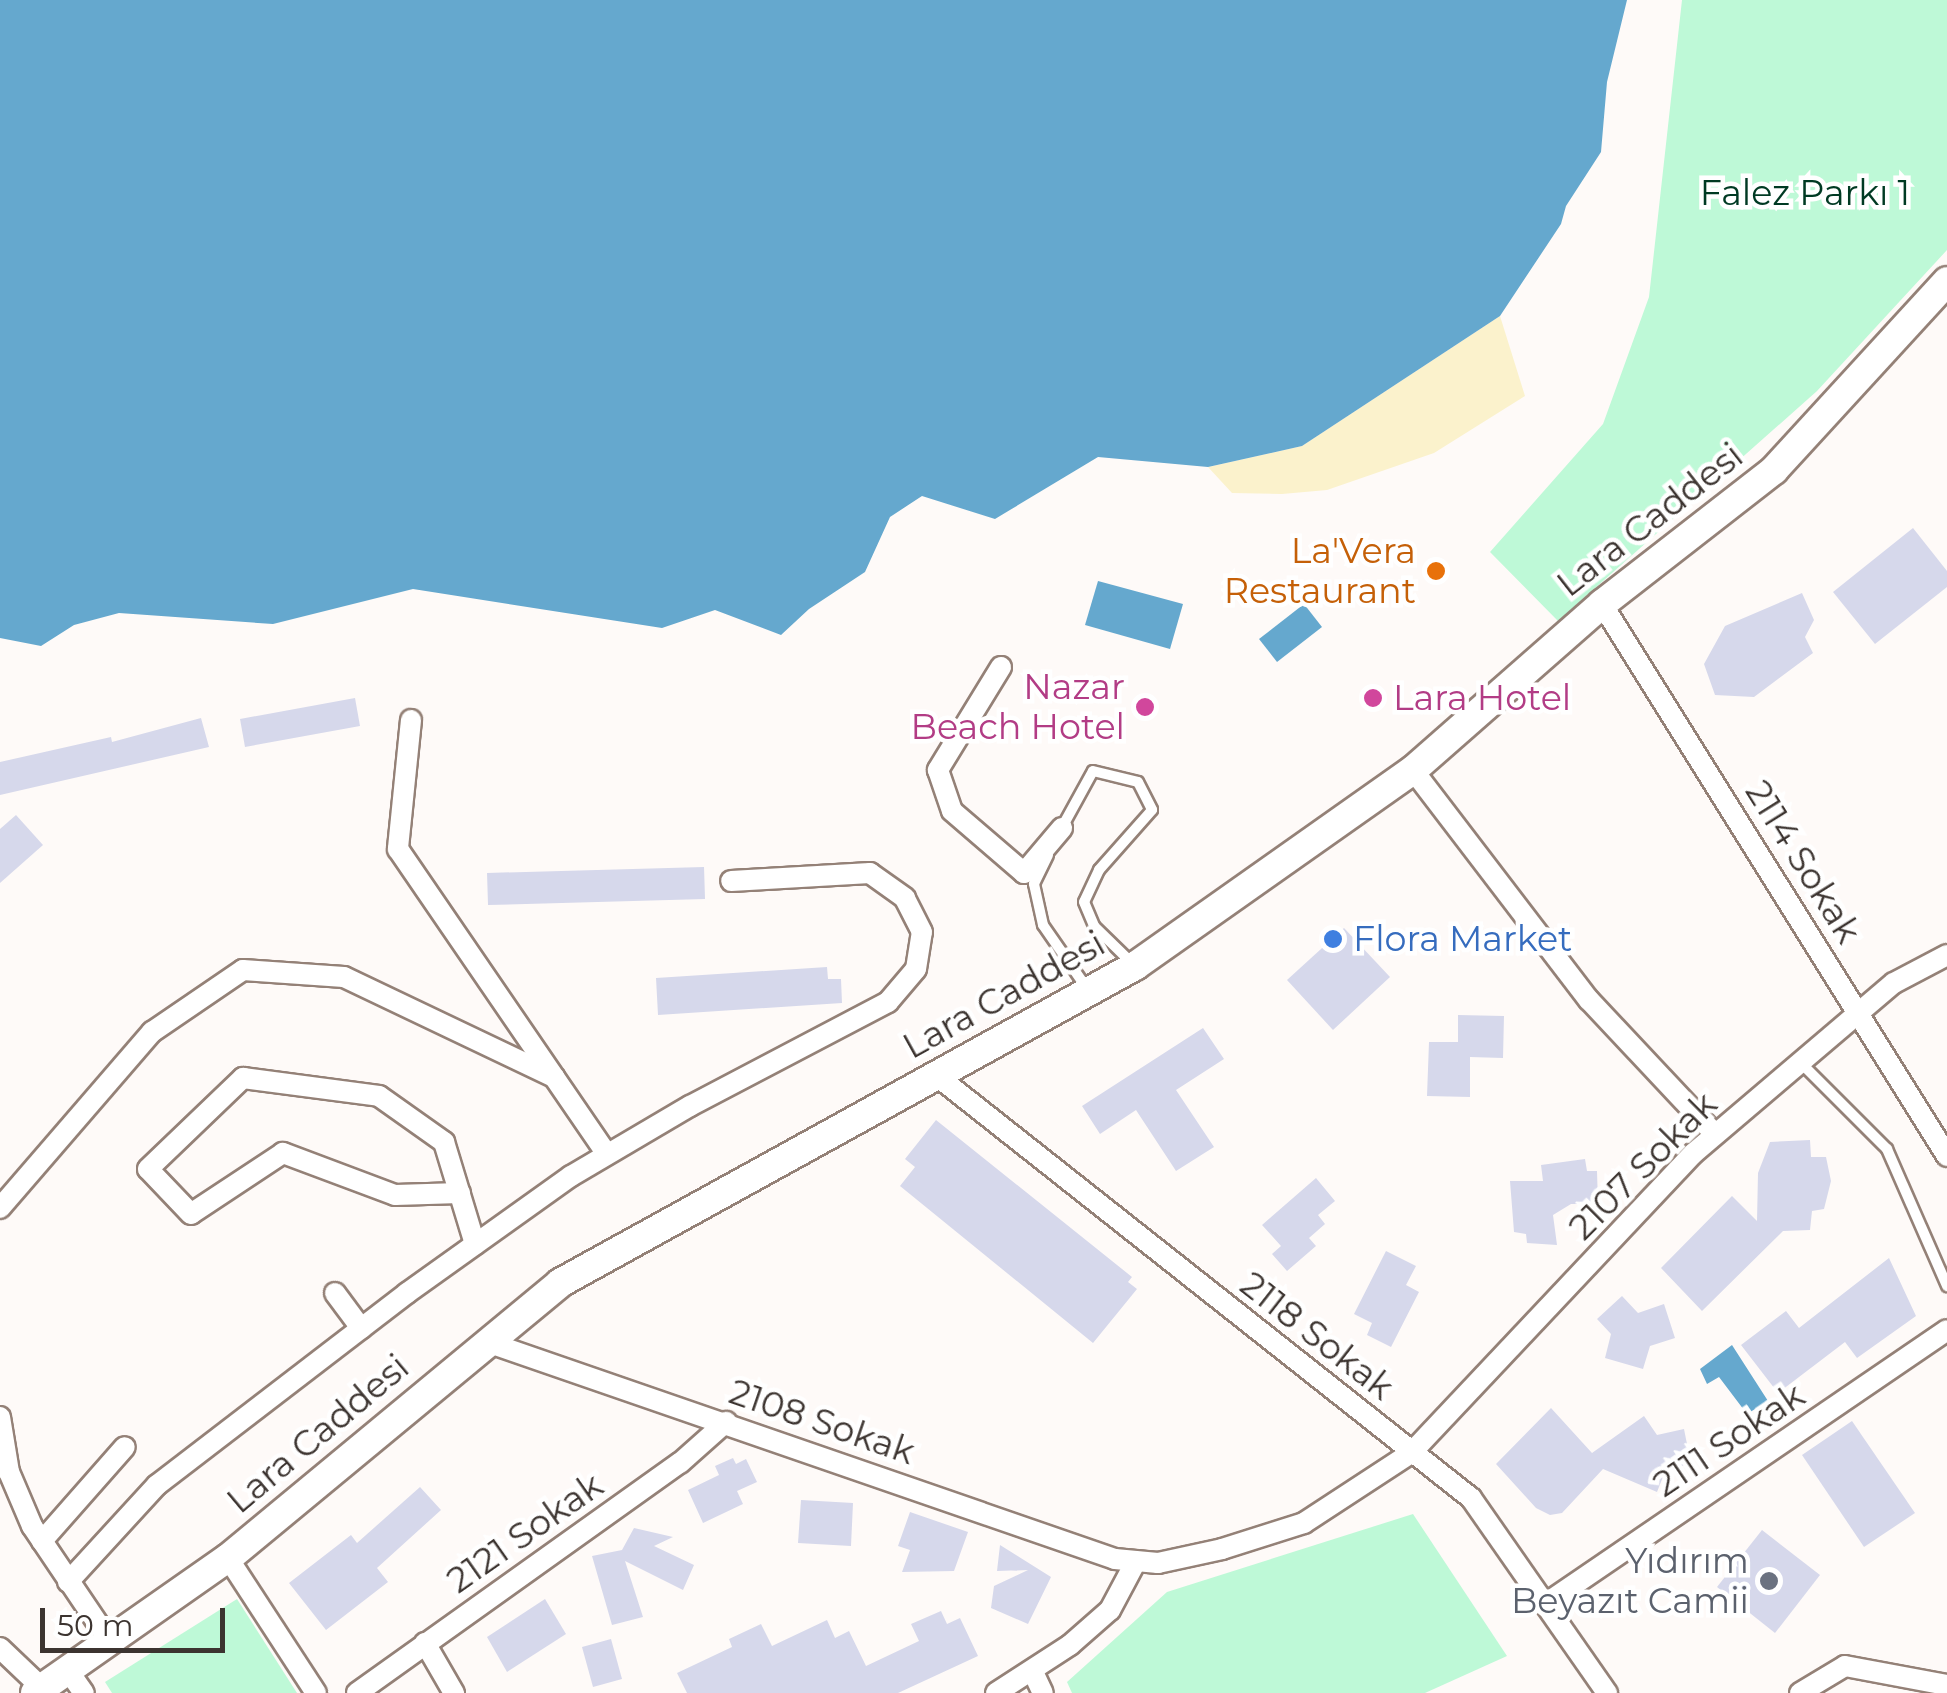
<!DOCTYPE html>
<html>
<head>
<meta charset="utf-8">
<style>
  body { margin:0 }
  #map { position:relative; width:1947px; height:1693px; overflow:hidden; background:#fefaf8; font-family:Montserrat,sans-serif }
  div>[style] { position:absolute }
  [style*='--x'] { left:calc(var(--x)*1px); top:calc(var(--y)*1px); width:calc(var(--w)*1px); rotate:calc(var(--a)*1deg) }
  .green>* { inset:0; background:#bef9d7 }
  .sand>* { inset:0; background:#fbf2cc }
  .water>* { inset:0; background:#65a8ce }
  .building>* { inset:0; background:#d6d8eb }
  .roads { filter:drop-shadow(2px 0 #948177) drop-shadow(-2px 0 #948177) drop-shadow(0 2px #948177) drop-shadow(0 -2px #948177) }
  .service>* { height:10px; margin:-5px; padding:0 5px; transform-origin:5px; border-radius:5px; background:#fff }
  .minor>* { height:20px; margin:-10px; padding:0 10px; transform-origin:10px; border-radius:10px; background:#fff }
  .tertiary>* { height:28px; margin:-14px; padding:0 14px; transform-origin:14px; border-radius:14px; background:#fff }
  .dots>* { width:28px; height:28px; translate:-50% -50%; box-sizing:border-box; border:5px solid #fff; border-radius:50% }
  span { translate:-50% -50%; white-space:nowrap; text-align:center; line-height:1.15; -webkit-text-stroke:9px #fff; paint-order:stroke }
  .park-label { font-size:35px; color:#003a23 }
  .street-label { font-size:35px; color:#3c3430 }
  .food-label { font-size:35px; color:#c56008 }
  .right { translate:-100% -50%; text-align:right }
  .hotel-label { font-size:35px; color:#b23c85 }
  .left { translate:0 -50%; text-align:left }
  .shop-label { font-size:35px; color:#366cbe }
  .worship-label { font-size:35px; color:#5b616d }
  .scale { position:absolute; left:40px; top:1608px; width:185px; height:45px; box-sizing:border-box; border:5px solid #3c3430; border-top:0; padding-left:12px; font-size:30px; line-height:35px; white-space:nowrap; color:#3c3430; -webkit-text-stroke:8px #fff; paint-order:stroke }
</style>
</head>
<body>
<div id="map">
  <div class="green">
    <i style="clip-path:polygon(1682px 0,1947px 0,1947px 250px,1817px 391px,1558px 621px,1490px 552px,1603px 424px,1649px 297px)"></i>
    <i style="clip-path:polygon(1413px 1514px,1507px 1656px,1425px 1693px,1072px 1693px,1067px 1682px,1167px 1592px)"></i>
    <i style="clip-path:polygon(237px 1599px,297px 1693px,112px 1693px,105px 1682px)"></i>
  </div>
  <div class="sand">
    <i style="clip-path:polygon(1500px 316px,1525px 396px,1434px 453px,1327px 490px,1282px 494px,1232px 493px,1208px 467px,1302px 446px)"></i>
  </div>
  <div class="water">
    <i style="clip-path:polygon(0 0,1627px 0,1607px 82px,1601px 152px,1566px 206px,1561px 224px,1500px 316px,1302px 446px,1208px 467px,1098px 457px,995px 519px,922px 496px,890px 517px,865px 572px,809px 609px,781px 635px,715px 610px,662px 628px,413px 589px,273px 624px,119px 613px,74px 625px,41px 646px,0 638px)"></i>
    <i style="clip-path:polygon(1098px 581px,1183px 604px,1170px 649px,1085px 625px)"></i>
    <i style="clip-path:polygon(1304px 604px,1322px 627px,1277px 662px,1259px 639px)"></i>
    <i style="clip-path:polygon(1732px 1345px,1768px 1401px,1747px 1414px,1719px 1377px,1707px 1384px,1700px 1369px)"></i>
  </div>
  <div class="building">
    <i style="clip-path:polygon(1913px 528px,1947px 571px,1947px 587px,1875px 644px,1833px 592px)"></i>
    <i style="clip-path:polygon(1802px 593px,1814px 620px,1805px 637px,1813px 653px,1754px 697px,1715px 695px,1704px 664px,1725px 626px)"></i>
    <i style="clip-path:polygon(355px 698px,360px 726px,245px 747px,240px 719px)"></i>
    <i style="clip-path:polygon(201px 718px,209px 747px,0 795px,0 762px,111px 737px,112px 742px)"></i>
    <i style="clip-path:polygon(16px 815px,43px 845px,0 883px,0 829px)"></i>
    <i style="clip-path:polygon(704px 867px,705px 899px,488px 905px,487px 873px)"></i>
    <i style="clip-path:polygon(1344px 928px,1390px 977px,1333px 1030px,1287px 980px)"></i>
    <i style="clip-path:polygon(827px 967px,828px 979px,841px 979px,842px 1003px,658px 1015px,656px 978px)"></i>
    <i style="clip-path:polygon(1458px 1015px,1504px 1016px,1503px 1058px,1470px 1057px,1470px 1097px,1427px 1096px,1429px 1042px,1458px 1042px)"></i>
    <i style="clip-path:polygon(1203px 1028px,1224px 1059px,1176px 1090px,1214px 1147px,1176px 1171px,1136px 1110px,1100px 1134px,1082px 1106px)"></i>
    <i style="clip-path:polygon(936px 1120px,1132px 1277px,1128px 1282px,1137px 1289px,1093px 1343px,900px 1186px,915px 1167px,905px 1159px)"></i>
    <i style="clip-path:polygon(1810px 1140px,1811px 1157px,1826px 1157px,1831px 1181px,1824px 1209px,1812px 1211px,1810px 1230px,1783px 1231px,1702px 1311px,1661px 1268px,1732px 1196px,1757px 1221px,1758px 1173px,1770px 1142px)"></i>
    <i style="clip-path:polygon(1585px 1159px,1587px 1171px,1597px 1171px,1598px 1204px,1571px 1204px,1553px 1215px,1557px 1245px,1527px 1243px,1526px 1234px,1514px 1232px,1510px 1181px,1543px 1181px,1541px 1165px)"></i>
    <i style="clip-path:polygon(1316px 1178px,1335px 1201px,1318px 1215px,1325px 1224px,1309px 1238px,1316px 1246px,1287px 1271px,1272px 1254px,1281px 1246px,1262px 1225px)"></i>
    <i style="clip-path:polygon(1386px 1251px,1416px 1266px,1406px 1285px,1419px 1292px,1391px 1347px,1367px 1335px,1372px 1323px,1354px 1314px)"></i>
    <i style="clip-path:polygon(1889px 1258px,1916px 1316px,1857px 1358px,1845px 1342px,1778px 1393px,1741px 1345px,1786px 1311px,1799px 1328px)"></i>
    <i style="clip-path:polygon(1622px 1296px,1638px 1313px,1664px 1304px,1675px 1338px,1650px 1346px,1643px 1369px,1605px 1358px,1611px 1334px,1597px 1319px)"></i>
    <i style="clip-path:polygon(1551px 1408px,1592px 1453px,1644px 1416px,1657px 1435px,1684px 1429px,1691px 1464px,1666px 1469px,1657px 1492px,1603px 1469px,1562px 1513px,1550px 1515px,1536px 1508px,1496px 1464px)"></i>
    <i style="clip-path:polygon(1852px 1421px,1915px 1513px,1864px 1547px,1802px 1455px)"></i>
    <i style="clip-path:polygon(733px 1458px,736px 1464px,746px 1459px,757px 1482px,737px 1491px,743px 1504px,703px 1523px,688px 1490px,719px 1475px,715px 1466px)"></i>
    <i style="clip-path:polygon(420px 1487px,441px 1510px,377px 1568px,388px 1582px,326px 1630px,289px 1583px,351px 1535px,357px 1543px)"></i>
    <i style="clip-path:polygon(801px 1500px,853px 1503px,851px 1546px,798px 1543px)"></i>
    <i style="clip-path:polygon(910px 1512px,968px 1532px,954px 1571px,902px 1572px,910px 1550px,898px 1546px)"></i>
    <i style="clip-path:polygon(634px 1528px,673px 1537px,654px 1546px,694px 1565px,683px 1590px,625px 1561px,643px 1617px,612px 1625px,592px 1556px,622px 1550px)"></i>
    <i style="clip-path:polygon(1762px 1530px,1820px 1575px,1775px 1633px,1717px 1587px)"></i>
    <i style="clip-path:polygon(1000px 1545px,1051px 1577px,1028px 1624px,991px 1608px,994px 1586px,1028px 1570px,997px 1571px)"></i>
    <i style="clip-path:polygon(545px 1599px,566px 1634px,507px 1672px,487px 1637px)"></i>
    <i style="clip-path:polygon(941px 1611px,947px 1624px,960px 1618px,978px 1656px,898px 1693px,687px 1693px,677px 1673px,732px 1647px,729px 1639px,761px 1624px,772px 1646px,827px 1620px,835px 1638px,849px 1631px,866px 1666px,919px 1641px,911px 1624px)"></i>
    <i style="clip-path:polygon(611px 1639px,622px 1679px,593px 1687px,582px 1647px)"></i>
  </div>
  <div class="roads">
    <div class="service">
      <i style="--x:1060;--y:831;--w:68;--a:-61.2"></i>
      <i style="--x:1093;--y:771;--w:46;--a:13.7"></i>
      <i style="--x:1138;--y:782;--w:31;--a:63"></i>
      <i style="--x:1152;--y:810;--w:80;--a:131.5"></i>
      <i style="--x:1099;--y:870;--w:35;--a:115"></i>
      <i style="--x:1084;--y:902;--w:26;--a:67"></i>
      <i style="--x:1094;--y:926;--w:56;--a:44.3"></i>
      <i style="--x:1048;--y:855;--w:32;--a:116"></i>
      <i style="--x:1034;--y:884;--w:42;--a:77.6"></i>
      <i style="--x:1043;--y:925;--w:79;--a:55.3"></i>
      <i style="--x:1800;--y:1062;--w:123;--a:45"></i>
      <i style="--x:1887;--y:1149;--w:150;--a:66.3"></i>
    </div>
    <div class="minor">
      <i style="--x:1602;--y:604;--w:651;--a:57.99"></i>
      <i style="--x:1001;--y:667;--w:121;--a:121.5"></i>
      <i style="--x:938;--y:770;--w:43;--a:71.1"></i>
      <i style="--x:952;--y:811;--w:95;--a:40.7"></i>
      <i style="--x:1024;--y:873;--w:59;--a:-49.8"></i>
      <i style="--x:411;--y:720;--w:130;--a:95.8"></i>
      <i style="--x:398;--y:849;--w:370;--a:55.6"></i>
      <i style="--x:1413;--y:770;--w:290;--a:52.6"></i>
      <i style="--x:1589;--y:1000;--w:184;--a:46.8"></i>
      <i style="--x:937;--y:1076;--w:681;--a:38.32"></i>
      <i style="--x:1471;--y:1498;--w:238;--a:55.1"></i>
      <i style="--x:460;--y:1193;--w:65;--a:178.2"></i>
      <i style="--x:395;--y:1195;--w:120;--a:-159.4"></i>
      <i style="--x:283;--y:1153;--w:110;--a:146.5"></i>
      <i style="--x:191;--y:1214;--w:62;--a:-133.7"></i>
      <i style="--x:148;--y:1169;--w:132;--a:-43.8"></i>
      <i style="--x:243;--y:1078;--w:137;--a:7.5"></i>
      <i style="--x:379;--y:1096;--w:80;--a:35.3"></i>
      <i style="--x:444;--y:1142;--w:107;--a:73.1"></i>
      <i style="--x:0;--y:1208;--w:233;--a:-49.2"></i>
      <i style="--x:152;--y:1032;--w:110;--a:-34.3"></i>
      <i style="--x:243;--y:970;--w:101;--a:4"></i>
      <i style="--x:344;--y:977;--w:233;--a:25.5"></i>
      <i style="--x:335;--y:1293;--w:44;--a:53.4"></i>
      <i style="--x:487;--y:1342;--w:664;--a:19.06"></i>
      <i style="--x:1115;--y:1559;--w:43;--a:5.3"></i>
      <i style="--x:1158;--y:1563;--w:66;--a:-12.3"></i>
      <i style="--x:1222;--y:1549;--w:86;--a:-17.6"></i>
      <i style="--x:1304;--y:1523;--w:128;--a:-33.2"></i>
      <i style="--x:1411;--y:1453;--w:412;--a:-46.7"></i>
      <i style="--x:1694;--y:1153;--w:262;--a:-40.4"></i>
      <i style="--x:1894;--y:983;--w:60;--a:-27.8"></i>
      <i style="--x:0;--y:1417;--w:56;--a:80.7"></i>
      <i style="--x:9;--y:1472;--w:59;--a:66.9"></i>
      <i style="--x:32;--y:1526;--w:138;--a:56"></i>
      <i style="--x:42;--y:1541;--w:125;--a:-48.6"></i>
      <i style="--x:228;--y:1558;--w:161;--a:56.9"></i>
      <i style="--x:68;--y:1582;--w:132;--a:-47.5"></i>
      <i style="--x:157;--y:1485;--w:315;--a:-37.5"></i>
      <i style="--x:407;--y:1293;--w:201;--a:-35.5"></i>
      <i style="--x:571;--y:1176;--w:138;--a:-30.5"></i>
      <i style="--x:690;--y:1106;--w:224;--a:-27.7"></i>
      <i style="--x:888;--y:1002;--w:43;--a:-49.7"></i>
      <i style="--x:916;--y:969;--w:37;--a:-81"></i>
      <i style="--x:922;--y:932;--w:38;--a:-117"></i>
      <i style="--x:905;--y:898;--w:43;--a:-144.5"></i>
      <i style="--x:870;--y:873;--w:139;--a:176.7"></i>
      <i style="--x:1547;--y:1603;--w:484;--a:-34.3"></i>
      <i style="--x:425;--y:1643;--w:58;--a:59.9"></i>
      <i style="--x:0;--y:1648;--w:58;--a:43.6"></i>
      <i style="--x:67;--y:1669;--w:29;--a:55"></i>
      <i style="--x:1033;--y:1672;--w:23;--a:65"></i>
      <i style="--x:357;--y:1693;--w:397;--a:-35.5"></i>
      <i style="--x:680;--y:1463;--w:62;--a:-41.7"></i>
      <i style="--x:996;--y:1693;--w:88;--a:-33"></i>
      <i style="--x:1070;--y:1645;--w:53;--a:-41.2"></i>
      <i style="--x:1110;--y:1610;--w:55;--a:-62"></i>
      <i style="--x:1800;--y:1693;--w:52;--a:-31"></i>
      <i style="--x:1845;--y:1666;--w:104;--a:10.6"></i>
    </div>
    <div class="tertiary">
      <i style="--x:35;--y:1693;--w:236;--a:-35"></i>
      <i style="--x:228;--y:1558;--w:431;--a:-39.6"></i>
      <i style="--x:560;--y:1283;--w:657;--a:-28.87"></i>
      <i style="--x:1135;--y:966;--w:340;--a:-35.2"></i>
      <i style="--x:1413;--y:770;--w:252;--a:-41.3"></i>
      <i style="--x:1602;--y:604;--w:218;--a:-37.9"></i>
      <i style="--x:1774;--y:470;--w:256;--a:-47.5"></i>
    </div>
  </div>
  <div class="dots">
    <i style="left:1436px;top:571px;background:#e8710a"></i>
    <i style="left:1373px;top:698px;background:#d1479c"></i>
    <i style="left:1145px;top:707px;background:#d1479c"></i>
    <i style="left:1333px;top:939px;background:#3f7fe0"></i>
    <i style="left:1769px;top:1581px;background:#6b7280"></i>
  </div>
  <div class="park-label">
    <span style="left:1805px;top:193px">Falez Parkı 1</span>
  </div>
  <div class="street-label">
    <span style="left:1650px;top:520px;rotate:-38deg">Lara Caddesi</span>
    <span style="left:1803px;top:862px;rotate:58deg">2114 Sokak</span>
    <span style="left:1004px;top:995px;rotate:-29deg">Lara Caddesi</span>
    <span style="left:1643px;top:1166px;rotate:-45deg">2107 Sokak</span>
    <span style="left:1317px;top:1336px;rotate:38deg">2118 Sokak</span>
    <span style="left:822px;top:1422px;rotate:19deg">2108 Sokak</span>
    <span style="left:318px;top:1434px;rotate:-40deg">Lara Caddesi</span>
    <span style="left:1729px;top:1440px;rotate:-34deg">2111 Sokak</span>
    <span style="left:525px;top:1533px;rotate:-35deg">2121 Sokak</span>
  </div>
  <div class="food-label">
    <span class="right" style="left:1416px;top:571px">La'Vera<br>Restaurant</span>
  </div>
  <div class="hotel-label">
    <span class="right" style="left:1125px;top:707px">Nazar<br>Beach Hotel</span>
    <span class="left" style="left:1393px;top:698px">Lara Hotel</span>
  </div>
  <div class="shop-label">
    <span class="left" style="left:1353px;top:939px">Flora Market</span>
  </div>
  <div class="worship-label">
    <span class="right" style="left:1749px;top:1581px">Yıdırım<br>Beyazıt Camii</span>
  </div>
  <div class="scale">50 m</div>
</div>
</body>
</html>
